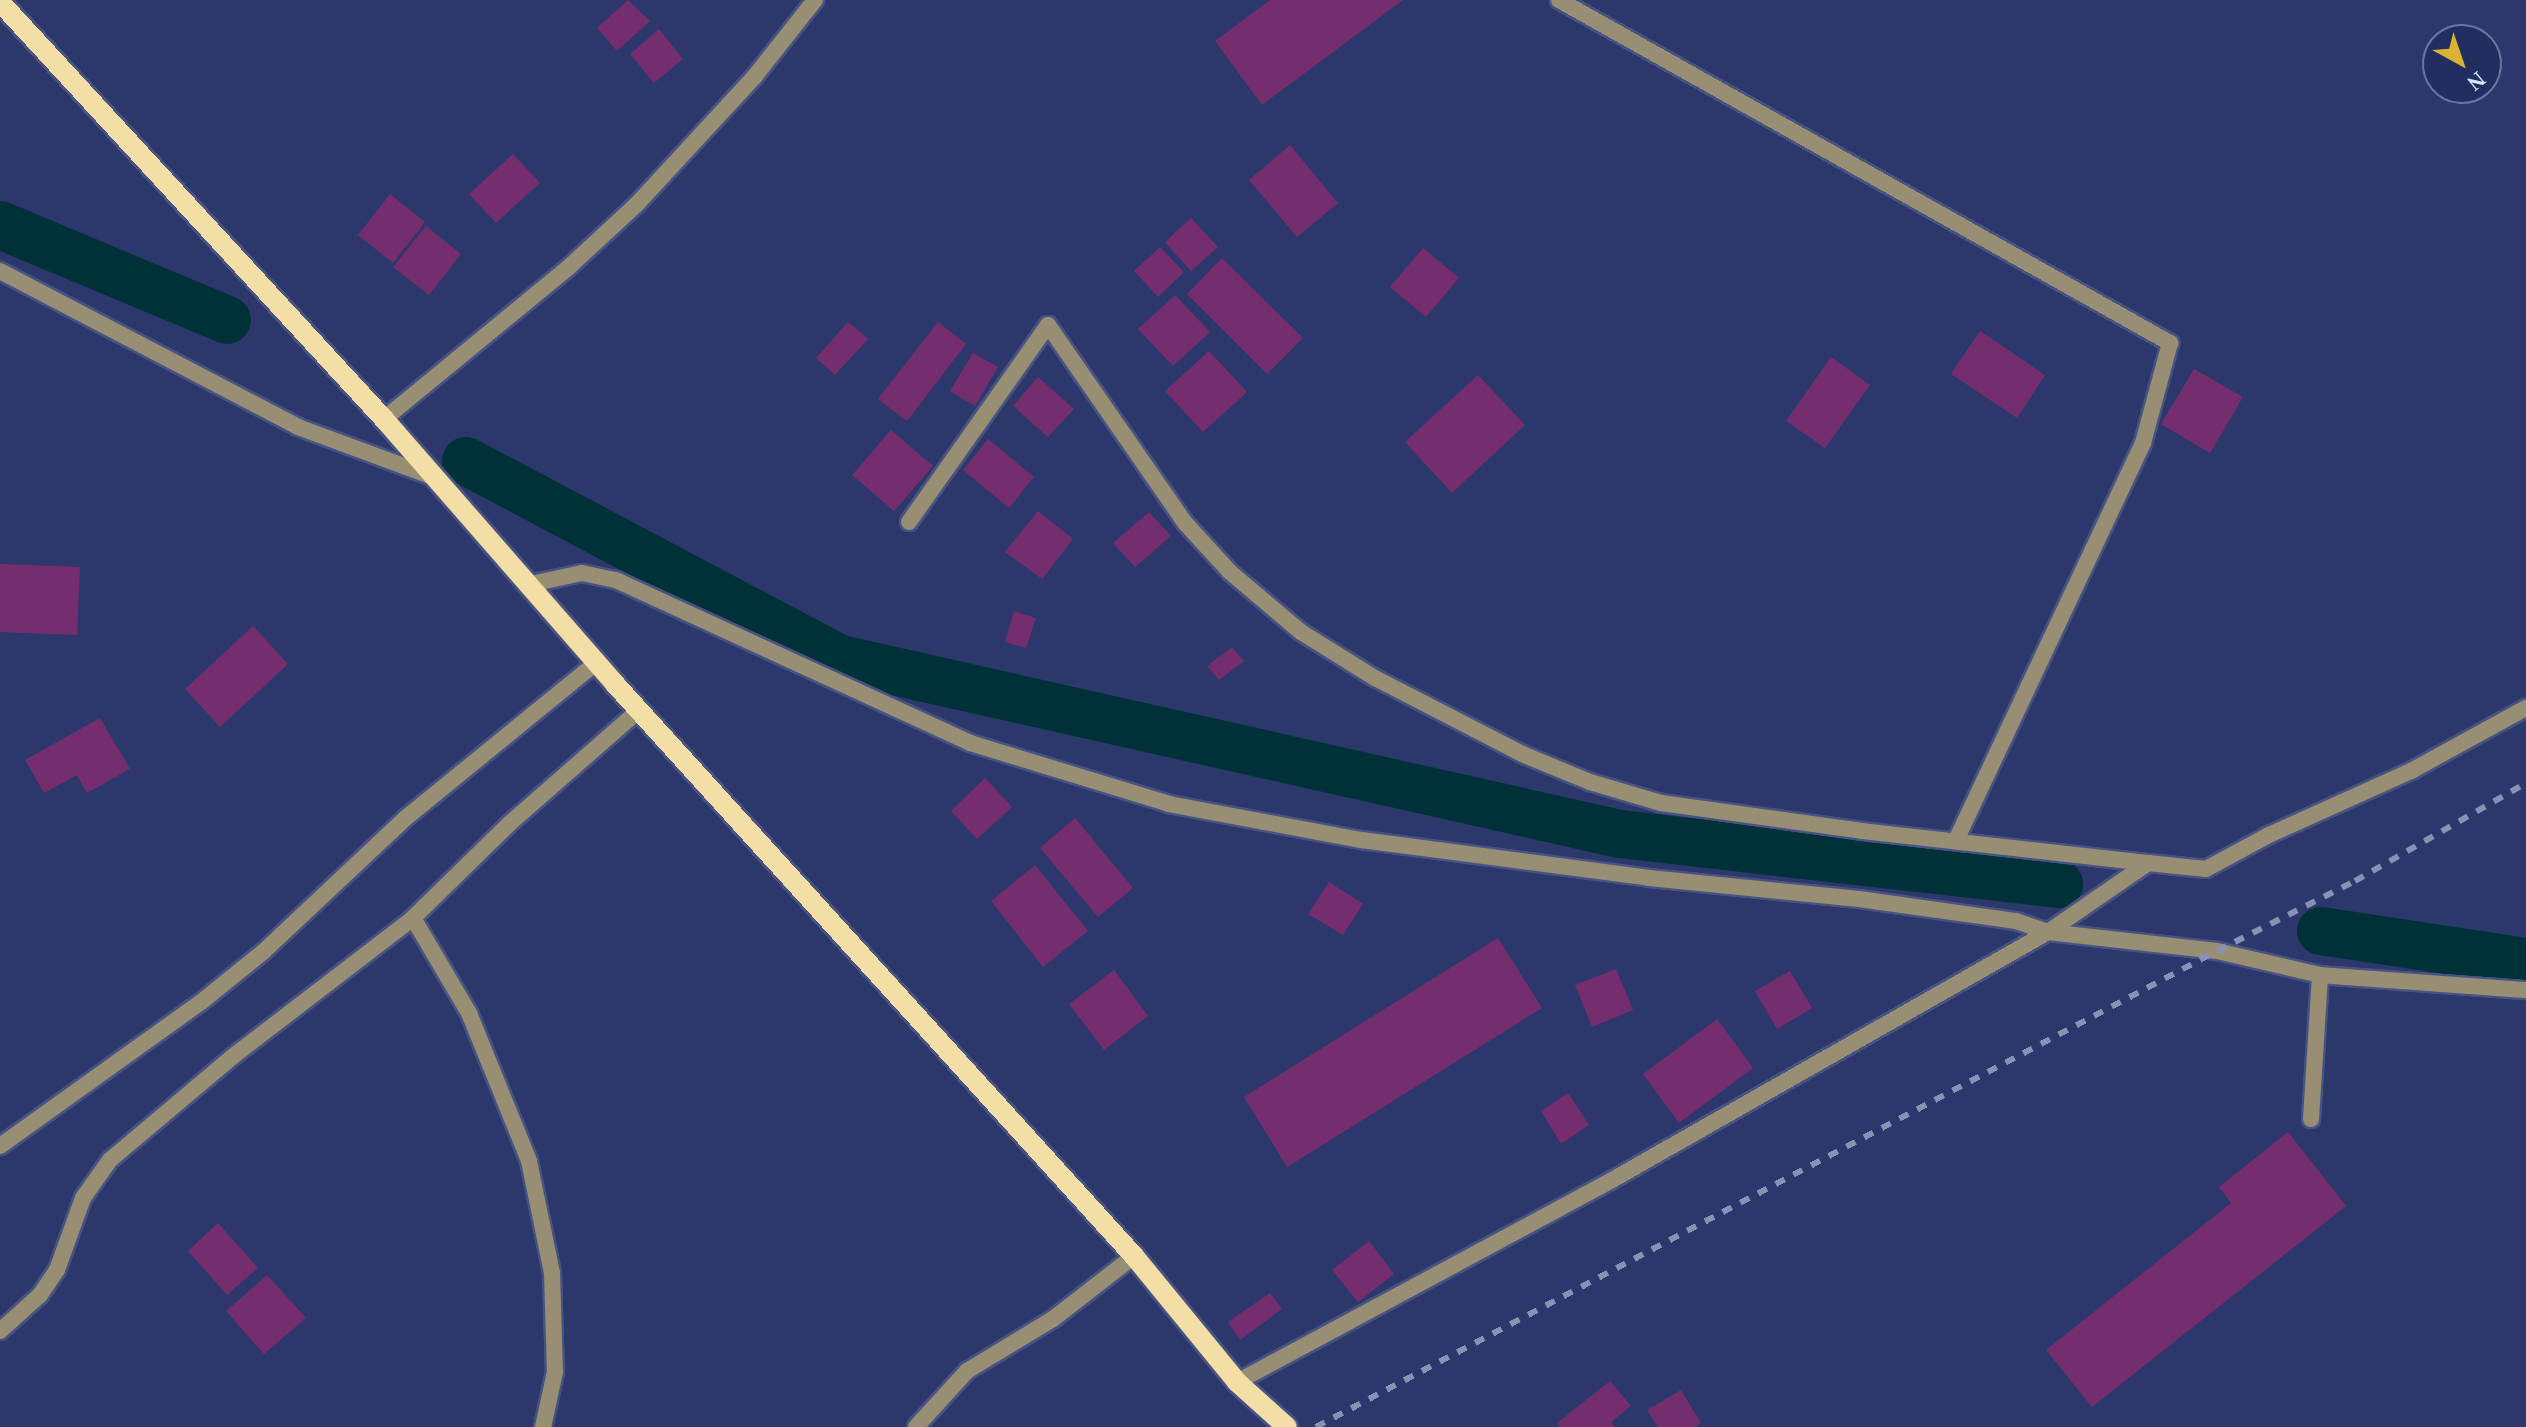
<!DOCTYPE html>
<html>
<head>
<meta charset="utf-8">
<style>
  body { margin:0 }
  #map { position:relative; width:2526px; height:1427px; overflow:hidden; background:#2c386b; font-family:"Times New Roman",serif }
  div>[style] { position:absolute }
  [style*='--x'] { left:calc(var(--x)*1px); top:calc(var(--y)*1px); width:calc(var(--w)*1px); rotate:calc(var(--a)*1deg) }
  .canal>* { height:48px; margin:-24px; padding:0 24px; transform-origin:24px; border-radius:24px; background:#003139 }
  .building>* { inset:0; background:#742e6e }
  .roads { filter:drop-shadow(2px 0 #485382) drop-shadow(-2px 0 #485382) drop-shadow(0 2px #485382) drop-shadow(0 -2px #485382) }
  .service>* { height:16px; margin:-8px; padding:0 8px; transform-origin:8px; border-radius:8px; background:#988e73 }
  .minor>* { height:16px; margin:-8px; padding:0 8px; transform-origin:8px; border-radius:8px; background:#988e73 }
  .primary>* { height:20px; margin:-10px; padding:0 10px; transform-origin:10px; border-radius:10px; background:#f3dfa6 }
  .rail>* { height:6px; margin-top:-3px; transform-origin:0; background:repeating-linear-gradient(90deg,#8892b7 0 10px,transparent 0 20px) }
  span { translate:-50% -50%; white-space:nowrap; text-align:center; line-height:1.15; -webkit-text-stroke:6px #222e5f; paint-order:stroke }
  .north { position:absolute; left:2422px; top:24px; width:80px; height:80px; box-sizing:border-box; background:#222e5f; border:2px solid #6c769e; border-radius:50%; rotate:140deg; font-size:22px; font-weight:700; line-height:32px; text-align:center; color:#dae3fc }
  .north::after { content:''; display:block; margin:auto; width:28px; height:36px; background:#dab333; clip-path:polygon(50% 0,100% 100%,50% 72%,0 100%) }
</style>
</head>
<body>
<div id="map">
  <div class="canal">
    <i style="--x:0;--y:225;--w:246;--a:22.7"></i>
    <i style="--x:466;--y:461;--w:423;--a:27.9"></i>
    <i style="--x:840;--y:659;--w:799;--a:12.65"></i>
    <i style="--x:1620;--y:834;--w:442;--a:6.5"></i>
    <i style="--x:2321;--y:931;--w:207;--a:8.6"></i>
  </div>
  <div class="building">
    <i style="clip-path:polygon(628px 0,650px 21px,617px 51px,597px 28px)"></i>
    <i style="clip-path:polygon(1270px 0,1403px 0,1262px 105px,1215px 41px)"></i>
    <i style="clip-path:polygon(659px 29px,683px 59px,654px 83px,630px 54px)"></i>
    <i style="clip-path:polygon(1290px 145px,1338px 203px,1297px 237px,1249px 180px)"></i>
    <i style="clip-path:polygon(513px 154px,540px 183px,496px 223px,469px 194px)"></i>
    <i style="clip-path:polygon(390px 194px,425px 222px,393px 263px,358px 235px)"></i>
    <i style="clip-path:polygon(1191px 218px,1218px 247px,1191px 271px,1165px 242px)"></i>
    <i style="clip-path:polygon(426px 226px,461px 254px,429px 295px,393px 267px)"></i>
    <i style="clip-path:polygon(1160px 247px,1184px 272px,1158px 297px,1134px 271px)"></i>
    <i style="clip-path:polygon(1423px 248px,1459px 278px,1426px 317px,1390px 287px)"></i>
    <i style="clip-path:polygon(1222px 258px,1303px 338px,1267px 374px,1187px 294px)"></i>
    <i style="clip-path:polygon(1175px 295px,1210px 332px,1173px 366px,1138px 329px)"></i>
    <i style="clip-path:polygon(848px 322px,868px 339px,835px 375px,816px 358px)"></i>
    <i style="clip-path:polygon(938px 322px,966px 344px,907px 421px,878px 399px)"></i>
    <i style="clip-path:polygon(1980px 331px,2045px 375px,2017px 418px,1951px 374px)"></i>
    <i style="clip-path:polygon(1209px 351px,1247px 392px,1203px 432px,1165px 391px)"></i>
    <i style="clip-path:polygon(973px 353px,998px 367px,975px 406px,950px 391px)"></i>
    <i style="clip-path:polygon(1831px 357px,1870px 385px,1825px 448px,1786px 421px)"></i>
    <i style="clip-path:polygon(2194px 369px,2243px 397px,2210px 453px,2161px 424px)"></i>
    <i style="clip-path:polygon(1478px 375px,1525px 425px,1452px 493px,1405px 442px)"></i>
    <i style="clip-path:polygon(1038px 377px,1074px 409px,1048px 437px,1013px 406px)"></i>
    <i style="clip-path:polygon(891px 430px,933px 466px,894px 511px,852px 475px)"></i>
    <i style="clip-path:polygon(988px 439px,1034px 477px,1009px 508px,963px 470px)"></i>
    <i style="clip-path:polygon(1038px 511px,1073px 539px,1042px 579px,1005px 552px)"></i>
    <i style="clip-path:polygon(1149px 512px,1171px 536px,1135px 567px,1113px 543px)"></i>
    <i style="clip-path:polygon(0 564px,80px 567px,77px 635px,0 632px)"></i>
    <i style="clip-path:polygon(1014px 611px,1036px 618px,1026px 648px,1005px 642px)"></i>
    <i style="clip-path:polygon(253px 626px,288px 664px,220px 727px,185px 689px)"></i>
    <i style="clip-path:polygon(1232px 647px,1244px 661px,1219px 680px,1207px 666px)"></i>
    <i style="clip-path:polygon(100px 718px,130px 769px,87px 793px,77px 775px,44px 793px,25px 760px)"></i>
    <i style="clip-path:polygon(985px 778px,1012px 807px,977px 839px,951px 811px)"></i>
    <i style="clip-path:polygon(1075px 818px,1133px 888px,1098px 917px,1040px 848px)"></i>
    <i style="clip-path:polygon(1035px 865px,1088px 931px,1043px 967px,991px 901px)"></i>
    <i style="clip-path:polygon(1329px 882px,1363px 904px,1343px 935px,1308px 914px)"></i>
    <i style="clip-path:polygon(1498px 938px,1542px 1008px,1287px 1167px,1244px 1097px)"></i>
    <i style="clip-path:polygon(1616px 969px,1633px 1010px,1592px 1027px,1575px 985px)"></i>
    <i style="clip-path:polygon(1114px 970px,1148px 1016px,1104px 1050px,1069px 1004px)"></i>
    <i style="clip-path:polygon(1790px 971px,1812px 1008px,1777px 1029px,1755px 991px)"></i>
    <i style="clip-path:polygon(1717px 1019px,1753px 1068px,1679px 1123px,1643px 1074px)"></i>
    <i style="clip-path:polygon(1568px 1093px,1589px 1125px,1561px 1144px,1541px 1111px)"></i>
    <i style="clip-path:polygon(2288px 1132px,2346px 1206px,2092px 1407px,2046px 1350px,2231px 1203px,2219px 1187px)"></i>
    <i style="clip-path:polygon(218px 1223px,258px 1268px,227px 1295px,188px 1251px)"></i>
    <i style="clip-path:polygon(1369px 1241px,1394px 1274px,1358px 1302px,1332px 1270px)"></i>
    <i style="clip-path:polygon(267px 1275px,306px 1318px,264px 1354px,226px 1311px)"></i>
    <i style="clip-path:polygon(1270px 1293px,1282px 1309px,1240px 1340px,1228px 1322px)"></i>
    <i style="clip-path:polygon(1610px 1381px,1631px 1406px,1611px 1422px,1615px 1427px,1560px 1427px,1557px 1423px)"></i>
    <i style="clip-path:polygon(1681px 1390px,1701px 1423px,1694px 1427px,1658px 1427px,1647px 1410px)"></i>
  </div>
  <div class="roads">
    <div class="service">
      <i style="--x:413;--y:918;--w:110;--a:59.5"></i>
      <i style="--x:469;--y:1013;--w:160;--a:67.9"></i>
      <i style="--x:529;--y:1161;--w:114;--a:78.4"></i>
      <i style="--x:552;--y:1273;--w:99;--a:88.3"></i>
      <i style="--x:555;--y:1372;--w:56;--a:102.3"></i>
      <i style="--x:2311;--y:1119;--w:144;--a:-86.4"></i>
      <i style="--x:0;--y:1331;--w:54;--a:-42"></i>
      <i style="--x:40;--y:1295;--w:30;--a:-56"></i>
      <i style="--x:57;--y:1270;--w:77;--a:-70.1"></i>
      <i style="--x:83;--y:1198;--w:47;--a:-54.6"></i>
      <i style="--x:110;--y:1160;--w:165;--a:-40.1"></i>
      <i style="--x:236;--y:1054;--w:223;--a:-37.5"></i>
      <i style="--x:413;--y:918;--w:134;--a:-44.4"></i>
      <i style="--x:509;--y:824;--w:173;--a:-41.2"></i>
      <i style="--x:916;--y:1427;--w:76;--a:-47.7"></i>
      <i style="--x:967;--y:1371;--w:100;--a:-31.2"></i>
      <i style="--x:1053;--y:1319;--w:103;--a:-37.9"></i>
    </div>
    <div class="minor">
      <i style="--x:1559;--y:0;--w:701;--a:29.31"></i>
      <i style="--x:2170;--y:343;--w:104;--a:105.1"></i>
      <i style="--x:2143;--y:443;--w:439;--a:115.2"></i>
      <i style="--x:0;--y:271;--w:336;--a:27.6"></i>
      <i style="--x:298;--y:427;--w:147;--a:20.3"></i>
      <i style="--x:384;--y:419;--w:239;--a:-39.4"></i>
      <i style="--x:569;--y:267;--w:93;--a:-42.8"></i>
      <i style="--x:637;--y:204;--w:174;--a:-47.3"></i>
      <i style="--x:755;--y:76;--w:97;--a:-51.7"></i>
      <i style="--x:909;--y:522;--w:241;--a:-54.8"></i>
      <i style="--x:1048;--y:325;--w:242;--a:55.3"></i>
      <i style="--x:1186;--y:524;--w:65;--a:47.5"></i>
      <i style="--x:1230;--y:572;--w:93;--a:40.2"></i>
      <i style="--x:1301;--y:632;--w:87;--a:31.9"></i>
      <i style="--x:1375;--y:678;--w:165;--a:27.3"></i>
      <i style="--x:1522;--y:754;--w:74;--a:22.4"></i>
      <i style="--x:1590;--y:782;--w:74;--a:16.5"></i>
      <i style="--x:1661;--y:803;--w:203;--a:7.9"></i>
      <i style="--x:1862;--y:831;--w:288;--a:6.4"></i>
      <i style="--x:531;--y:584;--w:52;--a:-12.2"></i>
      <i style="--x:582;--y:573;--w:35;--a:12"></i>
      <i style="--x:616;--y:580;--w:390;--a:24.7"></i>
      <i style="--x:970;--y:743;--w:208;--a:17"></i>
      <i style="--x:1169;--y:804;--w:196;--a:10.6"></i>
      <i style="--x:1362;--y:840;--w:290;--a:7.5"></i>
      <i style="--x:1649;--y:878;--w:211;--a:5.7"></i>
      <i style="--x:1859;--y:899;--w:159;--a:8"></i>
      <i style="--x:2016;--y:921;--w:34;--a:19"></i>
      <i style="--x:2048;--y:932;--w:170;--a:6.4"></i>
      <i style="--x:2217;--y:951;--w:106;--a:13.1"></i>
      <i style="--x:2320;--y:975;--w:207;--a:4.2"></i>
      <i style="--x:0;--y:1146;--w:246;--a:-35.6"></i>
      <i style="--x:200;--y:1003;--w:81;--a:-39"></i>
      <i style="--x:263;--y:952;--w:197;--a:-43.2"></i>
      <i style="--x:407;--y:817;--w:245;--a:-39.2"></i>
      <i style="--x:1237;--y:1382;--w:426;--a:-28.3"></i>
      <i style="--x:1612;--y:1180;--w:502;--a:-29.63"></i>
      <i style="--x:2048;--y:932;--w:121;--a:-34.6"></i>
      <i style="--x:2148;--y:863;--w:58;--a:5.9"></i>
      <i style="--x:2206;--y:869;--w:72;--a:-28.4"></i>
      <i style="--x:2269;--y:835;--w:158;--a:-24.3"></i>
      <i style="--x:2413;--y:770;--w:129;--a:-28.8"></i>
    </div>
    <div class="primary">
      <i style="--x:0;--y:2;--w:567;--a:47.36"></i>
      <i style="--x:384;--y:419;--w:352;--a:48.9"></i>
      <i style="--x:615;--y:684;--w:772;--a:47.78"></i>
      <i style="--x:1134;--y:1256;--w:163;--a:50.7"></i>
      <i style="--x:1237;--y:1382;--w:67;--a:42"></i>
    </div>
  </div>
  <div class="rail">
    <i style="--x:1316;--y:1427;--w:1019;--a:-27.85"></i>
    <i style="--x:2217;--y:951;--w:155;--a:-26.9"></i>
    <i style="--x:2355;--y:881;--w:197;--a:-29.8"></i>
  </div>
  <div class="north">N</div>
</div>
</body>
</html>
